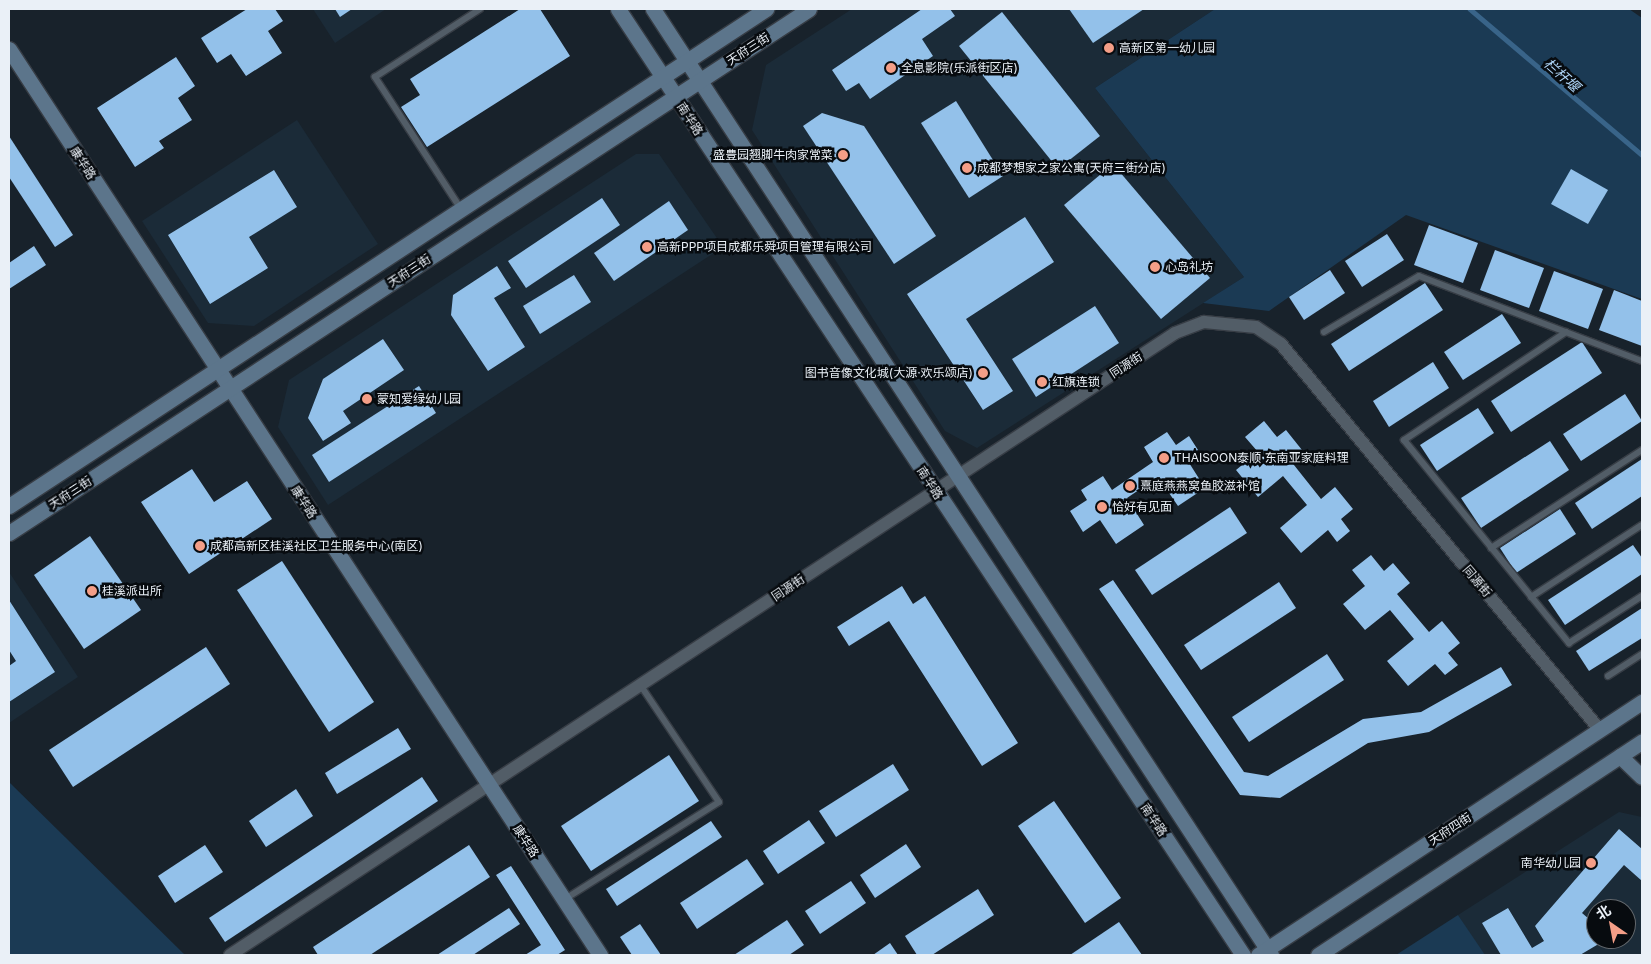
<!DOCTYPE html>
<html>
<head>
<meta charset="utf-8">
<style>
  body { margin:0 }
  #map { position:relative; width:1651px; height:964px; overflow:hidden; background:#18222b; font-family:Inter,"Noto Sans SC",sans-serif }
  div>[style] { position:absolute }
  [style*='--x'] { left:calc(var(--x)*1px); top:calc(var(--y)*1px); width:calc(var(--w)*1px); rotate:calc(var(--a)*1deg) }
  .built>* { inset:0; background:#1b2b38 }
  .green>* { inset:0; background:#1b3a54 }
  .stream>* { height:4.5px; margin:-2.25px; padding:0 2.25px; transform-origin:2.25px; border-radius:2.25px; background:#396489 }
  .building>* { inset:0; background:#93c1ea }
  .roads { filter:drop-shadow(1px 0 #373d45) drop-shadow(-1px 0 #373d45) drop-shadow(0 1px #373d45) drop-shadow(0 -1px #373d45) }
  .lane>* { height:6px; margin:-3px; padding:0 3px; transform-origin:3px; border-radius:3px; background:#525d67 }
  .street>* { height:12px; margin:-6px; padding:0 6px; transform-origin:6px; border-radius:6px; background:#525d67 }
  .secondary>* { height:15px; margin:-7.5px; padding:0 7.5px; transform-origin:7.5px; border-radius:7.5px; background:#5c758b }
  .dots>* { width:14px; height:14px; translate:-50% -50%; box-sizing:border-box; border:2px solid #070b0f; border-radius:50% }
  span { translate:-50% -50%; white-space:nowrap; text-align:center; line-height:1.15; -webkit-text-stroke:5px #070b0f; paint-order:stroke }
  .poi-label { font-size:12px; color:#eaf0f7 }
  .left { translate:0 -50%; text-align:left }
  .right { translate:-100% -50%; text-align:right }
  .street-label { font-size:12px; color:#eaf0f7 }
  .water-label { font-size:14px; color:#aed5f8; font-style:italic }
  .frame { position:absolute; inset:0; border:10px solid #eaf0f7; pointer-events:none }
  .north { position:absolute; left:1586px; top:899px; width:50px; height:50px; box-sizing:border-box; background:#070b0f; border:1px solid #62676c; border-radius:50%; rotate:327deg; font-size:14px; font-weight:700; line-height:20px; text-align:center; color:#eaf0f7 }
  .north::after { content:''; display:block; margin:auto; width:18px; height:22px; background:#f49e87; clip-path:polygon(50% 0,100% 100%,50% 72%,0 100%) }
</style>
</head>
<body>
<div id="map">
  <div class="built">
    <i style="clip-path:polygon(313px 9px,386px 9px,335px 43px)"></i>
    <i style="clip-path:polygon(852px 9px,1215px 9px,1095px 88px,1244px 277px,977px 448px,945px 431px,752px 130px,766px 65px)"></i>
    <i style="clip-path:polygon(297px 120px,378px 244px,254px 326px,208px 323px,142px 221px)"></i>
    <i style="clip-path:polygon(636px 154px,659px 154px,723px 247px,328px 505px,278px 427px,289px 380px)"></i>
    <i style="clip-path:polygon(9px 572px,78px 677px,9px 723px)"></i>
    <i style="clip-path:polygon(evenodd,1619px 812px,1642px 817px,1642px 955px,1484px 955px,1458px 915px,1619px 812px,1596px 909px,1626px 909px,1626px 939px,1596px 939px,1596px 909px)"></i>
  </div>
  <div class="green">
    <i style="clip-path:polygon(1215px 9px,1629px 9px,1642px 18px,1642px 299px,1406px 215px,1269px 311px,1203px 303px,1244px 277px,1095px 88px)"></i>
    <i style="clip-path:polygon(9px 782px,185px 955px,9px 955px)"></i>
    <i style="clip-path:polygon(1458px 915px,1485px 955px,1396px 955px)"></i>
  </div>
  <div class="stream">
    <i style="--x:1470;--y:9;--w:226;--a:40.3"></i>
  </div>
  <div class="building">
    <i style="clip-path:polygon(247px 9px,275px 9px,283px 21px,268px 31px,282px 53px,246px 76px,231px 54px,217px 63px,201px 38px)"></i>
    <i style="clip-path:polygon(335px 9px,352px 9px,340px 17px)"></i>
    <i style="clip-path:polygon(520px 9px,540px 9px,570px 56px,427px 147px,401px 107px,420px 95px,410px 79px)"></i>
    <i style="clip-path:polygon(922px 9px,950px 9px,955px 16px,922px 39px,933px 56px,870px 99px,859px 83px,846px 91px,832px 70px)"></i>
    <i style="clip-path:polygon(1069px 9px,1144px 9px,1093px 43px)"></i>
    <i style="clip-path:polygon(1002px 12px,1100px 136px,1058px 169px,959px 46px)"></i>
    <i style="clip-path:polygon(176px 57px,195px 86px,178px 98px,192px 120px,159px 141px,164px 148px,135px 167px,97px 108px)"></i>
    <i style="clip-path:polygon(956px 101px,1003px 176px,969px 198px,921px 123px)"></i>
    <i style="clip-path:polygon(822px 113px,864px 126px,936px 236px,894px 264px,803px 126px)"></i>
    <i style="clip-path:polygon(9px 136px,73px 235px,55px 247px,9px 177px)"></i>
    <i style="clip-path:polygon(1113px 164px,1210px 278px,1161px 319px,1064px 205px)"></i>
    <i style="clip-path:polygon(1571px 169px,1608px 190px,1588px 224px,1551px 204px)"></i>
    <i style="clip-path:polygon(274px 170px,297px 207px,249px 237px,268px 268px,210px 304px,168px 235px)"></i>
    <i style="clip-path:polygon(602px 198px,620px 225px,526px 288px,508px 261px)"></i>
    <i style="clip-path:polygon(669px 201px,688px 230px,614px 281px,594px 253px)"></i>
    <i style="clip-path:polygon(1025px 217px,1054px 262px,966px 319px,1013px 391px,983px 410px,907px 294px)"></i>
    <i style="clip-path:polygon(1429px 225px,1478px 243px,1463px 283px,1414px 265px)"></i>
    <i style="clip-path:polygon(1387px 234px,1404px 260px,1362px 287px,1345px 261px)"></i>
    <i style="clip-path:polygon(34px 246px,46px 265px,9px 289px,9px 263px)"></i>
    <i style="clip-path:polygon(1495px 250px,1544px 268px,1529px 308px,1480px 290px)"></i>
    <i style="clip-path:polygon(497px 266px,511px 288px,494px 298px,525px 347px,488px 371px,451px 315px,453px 295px)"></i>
    <i style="clip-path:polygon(1330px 270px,1345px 293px,1304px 320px,1289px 297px)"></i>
    <i style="clip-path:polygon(1554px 271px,1603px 289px,1588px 329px,1539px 311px)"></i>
    <i style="clip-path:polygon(574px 275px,591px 302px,540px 334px,523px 306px)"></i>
    <i style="clip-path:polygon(1425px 283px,1443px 310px,1349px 371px,1331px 344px)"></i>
    <i style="clip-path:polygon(1614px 290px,1642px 301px,1642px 346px,1599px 330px)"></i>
    <i style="clip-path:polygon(1095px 306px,1119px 343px,1036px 397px,1012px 359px)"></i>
    <i style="clip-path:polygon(1502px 314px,1521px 343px,1463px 380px,1444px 352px)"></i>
    <i style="clip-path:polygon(383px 339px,404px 370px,343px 411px,351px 423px,323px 441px,308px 418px,323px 379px)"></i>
    <i style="clip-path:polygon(1582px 342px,1602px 373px,1511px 432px,1491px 401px)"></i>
    <i style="clip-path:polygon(1433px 362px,1449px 388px,1389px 427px,1373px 401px)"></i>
    <i style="clip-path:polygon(419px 386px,436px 413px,329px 482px,312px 455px)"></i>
    <i style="clip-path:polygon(1625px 394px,1642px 421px,1581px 461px,1563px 434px)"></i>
    <i style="clip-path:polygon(1478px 408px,1494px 433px,1437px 471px,1420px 445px)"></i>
    <i style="clip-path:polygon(1264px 421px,1277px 437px,1286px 430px,1302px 450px,1290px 460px,1321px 499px,1335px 487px,1353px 509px,1341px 519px,1350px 531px,1337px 542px,1328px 530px,1301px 553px,1280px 528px,1307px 505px,1283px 476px,1258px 497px,1236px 470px,1258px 452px,1245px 437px)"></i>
    <i style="clip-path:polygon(1167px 432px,1176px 445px,1189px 436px,1198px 450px,1186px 458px,1205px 488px,1178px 506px,1158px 477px,1127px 498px,1144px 525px,1116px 544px,1100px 520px,1083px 532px,1070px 511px,1087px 500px,1081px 490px,1103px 476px,1112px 490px,1153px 462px,1144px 447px)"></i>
    <i style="clip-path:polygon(1550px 441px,1569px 470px,1481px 528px,1461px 498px)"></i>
    <i style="clip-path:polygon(1642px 459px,1642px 496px,1592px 529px,1575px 503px)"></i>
    <i style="clip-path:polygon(192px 469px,214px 502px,247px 481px,272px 519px,189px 574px,141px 502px)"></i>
    <i style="clip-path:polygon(1230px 507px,1247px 533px,1152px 595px,1135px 570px)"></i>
    <i style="clip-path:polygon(1560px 509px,1576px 534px,1516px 573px,1500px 548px)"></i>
    <i style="clip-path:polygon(90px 536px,141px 610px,84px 649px,34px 575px)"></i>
    <i style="clip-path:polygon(1633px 545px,1642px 558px,1642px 574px,1565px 625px,1548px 600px)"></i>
    <i style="clip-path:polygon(1371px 555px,1384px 571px,1393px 563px,1410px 583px,1397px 594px,1429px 632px,1442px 621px,1460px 643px,1448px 653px,1458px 665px,1445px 675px,1435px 664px,1408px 686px,1387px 661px,1414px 639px,1390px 610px,1365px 630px,1343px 604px,1365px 586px,1352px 570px)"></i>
    <i style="clip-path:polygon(282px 561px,374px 702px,329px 732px,237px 590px)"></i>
    <i style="clip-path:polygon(1113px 580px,1244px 772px,1268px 776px,1363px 719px,1421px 712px,1501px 667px,1512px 685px,1429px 732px,1368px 743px,1280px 798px,1240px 795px,1099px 589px)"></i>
    <i style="clip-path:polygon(1279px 582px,1296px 608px,1201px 670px,1184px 645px)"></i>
    <i style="clip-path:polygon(902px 586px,913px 604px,925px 596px,1018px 743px,982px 766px,889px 621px,849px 646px,837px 627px)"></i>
    <i style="clip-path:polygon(9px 600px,55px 672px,9px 702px,9px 666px,16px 661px,9px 650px)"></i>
    <i style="clip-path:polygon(1642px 608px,1642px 638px,1589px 671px,1576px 651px)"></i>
    <i style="clip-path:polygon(206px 647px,230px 684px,73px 787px,49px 750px)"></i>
    <i style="clip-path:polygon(1327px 654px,1344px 680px,1249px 742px,1232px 717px)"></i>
    <i style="clip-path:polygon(398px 728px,411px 749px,337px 794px,325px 773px)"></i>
    <i style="clip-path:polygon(669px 755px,699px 801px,591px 871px,561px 826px)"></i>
    <i style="clip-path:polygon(893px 764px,909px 790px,836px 837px,819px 811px)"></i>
    <i style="clip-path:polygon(422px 777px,438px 801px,225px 942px,209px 918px)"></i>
    <i style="clip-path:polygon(296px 789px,313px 816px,266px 847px,249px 821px)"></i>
    <i style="clip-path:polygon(1054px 801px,1121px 898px,1085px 923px,1018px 826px)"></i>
    <i style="clip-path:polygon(809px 820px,825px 843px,778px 874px,763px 851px)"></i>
    <i style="clip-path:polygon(711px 821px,722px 837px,617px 906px,606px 889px)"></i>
    <i style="clip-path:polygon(1619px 829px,1642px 849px,1642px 881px,1624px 865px,1582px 913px,1596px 925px,1596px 939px,1607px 939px,1580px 955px,1501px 955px,1482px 923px,1508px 908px,1532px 948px,1544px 941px,1535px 926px)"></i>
    <i style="clip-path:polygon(906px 844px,921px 867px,875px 898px,860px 875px)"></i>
    <i style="clip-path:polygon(205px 845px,223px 872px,175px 903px,158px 876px)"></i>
    <i style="clip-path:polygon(469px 845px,490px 877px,370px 955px,318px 955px,313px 947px)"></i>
    <i style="clip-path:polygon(747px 859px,764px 884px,697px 929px,680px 903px)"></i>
    <i style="clip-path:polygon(511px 866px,565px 950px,557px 955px,525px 955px,541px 945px,496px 875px)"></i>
    <i style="clip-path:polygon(851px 881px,866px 903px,820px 934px,805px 911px)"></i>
    <i style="clip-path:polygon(978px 889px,994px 915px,932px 955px,917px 955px,905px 936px)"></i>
    <i style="clip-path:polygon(509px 908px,520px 924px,473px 955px,437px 955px)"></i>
    <i style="clip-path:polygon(787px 920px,804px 945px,789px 955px,734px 955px)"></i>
    <i style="clip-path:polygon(1119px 922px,1142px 955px,1070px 955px)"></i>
    <i style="clip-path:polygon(640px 924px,661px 955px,632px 955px,620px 937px)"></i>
    <i style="clip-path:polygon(890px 943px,898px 955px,873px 955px)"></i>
  </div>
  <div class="roads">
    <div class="lane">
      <i style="--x:461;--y:209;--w:158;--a:-123.1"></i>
      <i style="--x:375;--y:77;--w:125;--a:-32.9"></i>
      <i style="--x:1324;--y:332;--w:110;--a:-30.5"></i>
      <i style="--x:1419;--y:276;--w:239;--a:20.9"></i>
      <i style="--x:1566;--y:332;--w:195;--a:146.3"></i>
      <i style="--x:1404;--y:440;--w:262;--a:50.9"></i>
      <i style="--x:1569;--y:643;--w:87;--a:-32.8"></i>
      <i style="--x:1491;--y:548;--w:180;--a:-33"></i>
      <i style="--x:1531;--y:597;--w:132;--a:-33"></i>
      <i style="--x:1608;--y:676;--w:40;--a:-32.9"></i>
      <i style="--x:565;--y:899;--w:182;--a:-32.2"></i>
      <i style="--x:719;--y:802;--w:140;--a:-123.9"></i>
    </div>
    <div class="street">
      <i style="--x:230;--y:955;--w:1131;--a:-33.35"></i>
      <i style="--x:1175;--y:333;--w:31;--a:-21"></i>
      <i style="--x:1204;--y:322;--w:52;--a:5.5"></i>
      <i style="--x:1256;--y:327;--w:30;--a:34"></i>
      <i style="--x:1281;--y:344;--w:501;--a:50.43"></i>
    </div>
    <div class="secondary">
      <i style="--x:618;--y:9;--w:1134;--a:56.55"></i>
      <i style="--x:653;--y:9;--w:1130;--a:56.84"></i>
      <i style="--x:9;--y:49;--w:1082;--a:56.88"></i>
      <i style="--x:9;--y:506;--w:906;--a:-33.29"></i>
      <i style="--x:9;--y:533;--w:956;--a:-33.22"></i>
      <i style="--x:1620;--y:756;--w:30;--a:44"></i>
      <i style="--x:1258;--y:955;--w:460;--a:-33.4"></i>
      <i style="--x:1318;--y:955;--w:388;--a:-33.4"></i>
    </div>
  </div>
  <div class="dots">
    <i style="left:1109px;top:48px;background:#f49e87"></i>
    <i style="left:891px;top:68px;background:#f49e87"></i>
    <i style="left:843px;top:155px;background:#f49e87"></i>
    <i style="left:967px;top:168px;background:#f49e87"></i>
    <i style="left:647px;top:247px;background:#f49e87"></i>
    <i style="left:1155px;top:267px;background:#f49e87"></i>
    <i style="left:983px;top:373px;background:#f49e87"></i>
    <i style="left:1042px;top:382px;background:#f49e87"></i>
    <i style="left:367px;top:399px;background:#f49e87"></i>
    <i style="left:1164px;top:458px;background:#f49e87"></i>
    <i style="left:1130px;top:486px;background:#f49e87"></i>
    <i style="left:1102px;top:507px;background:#f49e87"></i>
    <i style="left:200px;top:546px;background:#f49e87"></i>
    <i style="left:92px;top:591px;background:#f49e87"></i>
    <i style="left:1591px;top:863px;background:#f49e87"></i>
  </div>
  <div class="poi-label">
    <span class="left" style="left:1119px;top:48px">高新区第一幼儿园</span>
    <span class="left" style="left:901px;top:68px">全息影院(乐派街区店)</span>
    <span class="right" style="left:833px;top:155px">盛豊园翘脚牛肉家常菜</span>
    <span class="left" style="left:977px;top:168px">成都梦想家之家公寓(天府三街分店)</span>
    <span class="left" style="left:657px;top:247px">高新PPP项目成都乐舜项目管理有限公司</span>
    <span class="left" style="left:1165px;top:267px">心岛礼坊</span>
    <span class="right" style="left:973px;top:373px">图书音像文化城(大源·欢乐颂店)</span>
    <span class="left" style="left:1052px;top:382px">红旗连锁</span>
    <span class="left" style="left:377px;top:399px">蒙知爱绿幼儿园</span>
    <span class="left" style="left:1174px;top:458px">THAISOON泰顺·东南亚家庭料理</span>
    <span class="left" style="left:1140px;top:486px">熹庭燕燕窝鱼胶滋补馆</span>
    <span class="left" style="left:1112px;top:507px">恰好有见面</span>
    <span class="left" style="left:210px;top:546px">成都高新区桂溪社区卫生服务中心(南区)</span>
    <span class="left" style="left:102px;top:591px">桂溪派出所</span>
    <span class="right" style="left:1581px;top:863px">南华幼儿园</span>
  </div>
  <div class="street-label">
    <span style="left:748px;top:49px;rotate:-33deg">天府三街</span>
    <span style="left:690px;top:119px;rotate:57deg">南华路</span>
    <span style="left:83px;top:163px;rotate:57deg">康华路</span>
    <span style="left:409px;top:271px;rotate:-33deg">天府三街</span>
    <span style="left:1126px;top:365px;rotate:-33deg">同源街</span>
    <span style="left:930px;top:483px;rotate:57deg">南华路</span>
    <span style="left:70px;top:493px;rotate:-33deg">天府三街</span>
    <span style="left:304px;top:502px;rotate:57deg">康华路</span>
    <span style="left:1477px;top:581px;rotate:50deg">同源街</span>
    <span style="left:788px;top:588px;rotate:-34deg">同源街</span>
    <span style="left:1154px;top:820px;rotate:56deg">南华路</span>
    <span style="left:1450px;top:829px;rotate:-33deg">天府四街</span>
    <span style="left:526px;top:841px;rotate:57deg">康华路</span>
  </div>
  <div class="water-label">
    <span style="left:1562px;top:75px;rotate:42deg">栏杆堰</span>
  </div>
  <div class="frame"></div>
  <div class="north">北</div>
</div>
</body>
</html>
